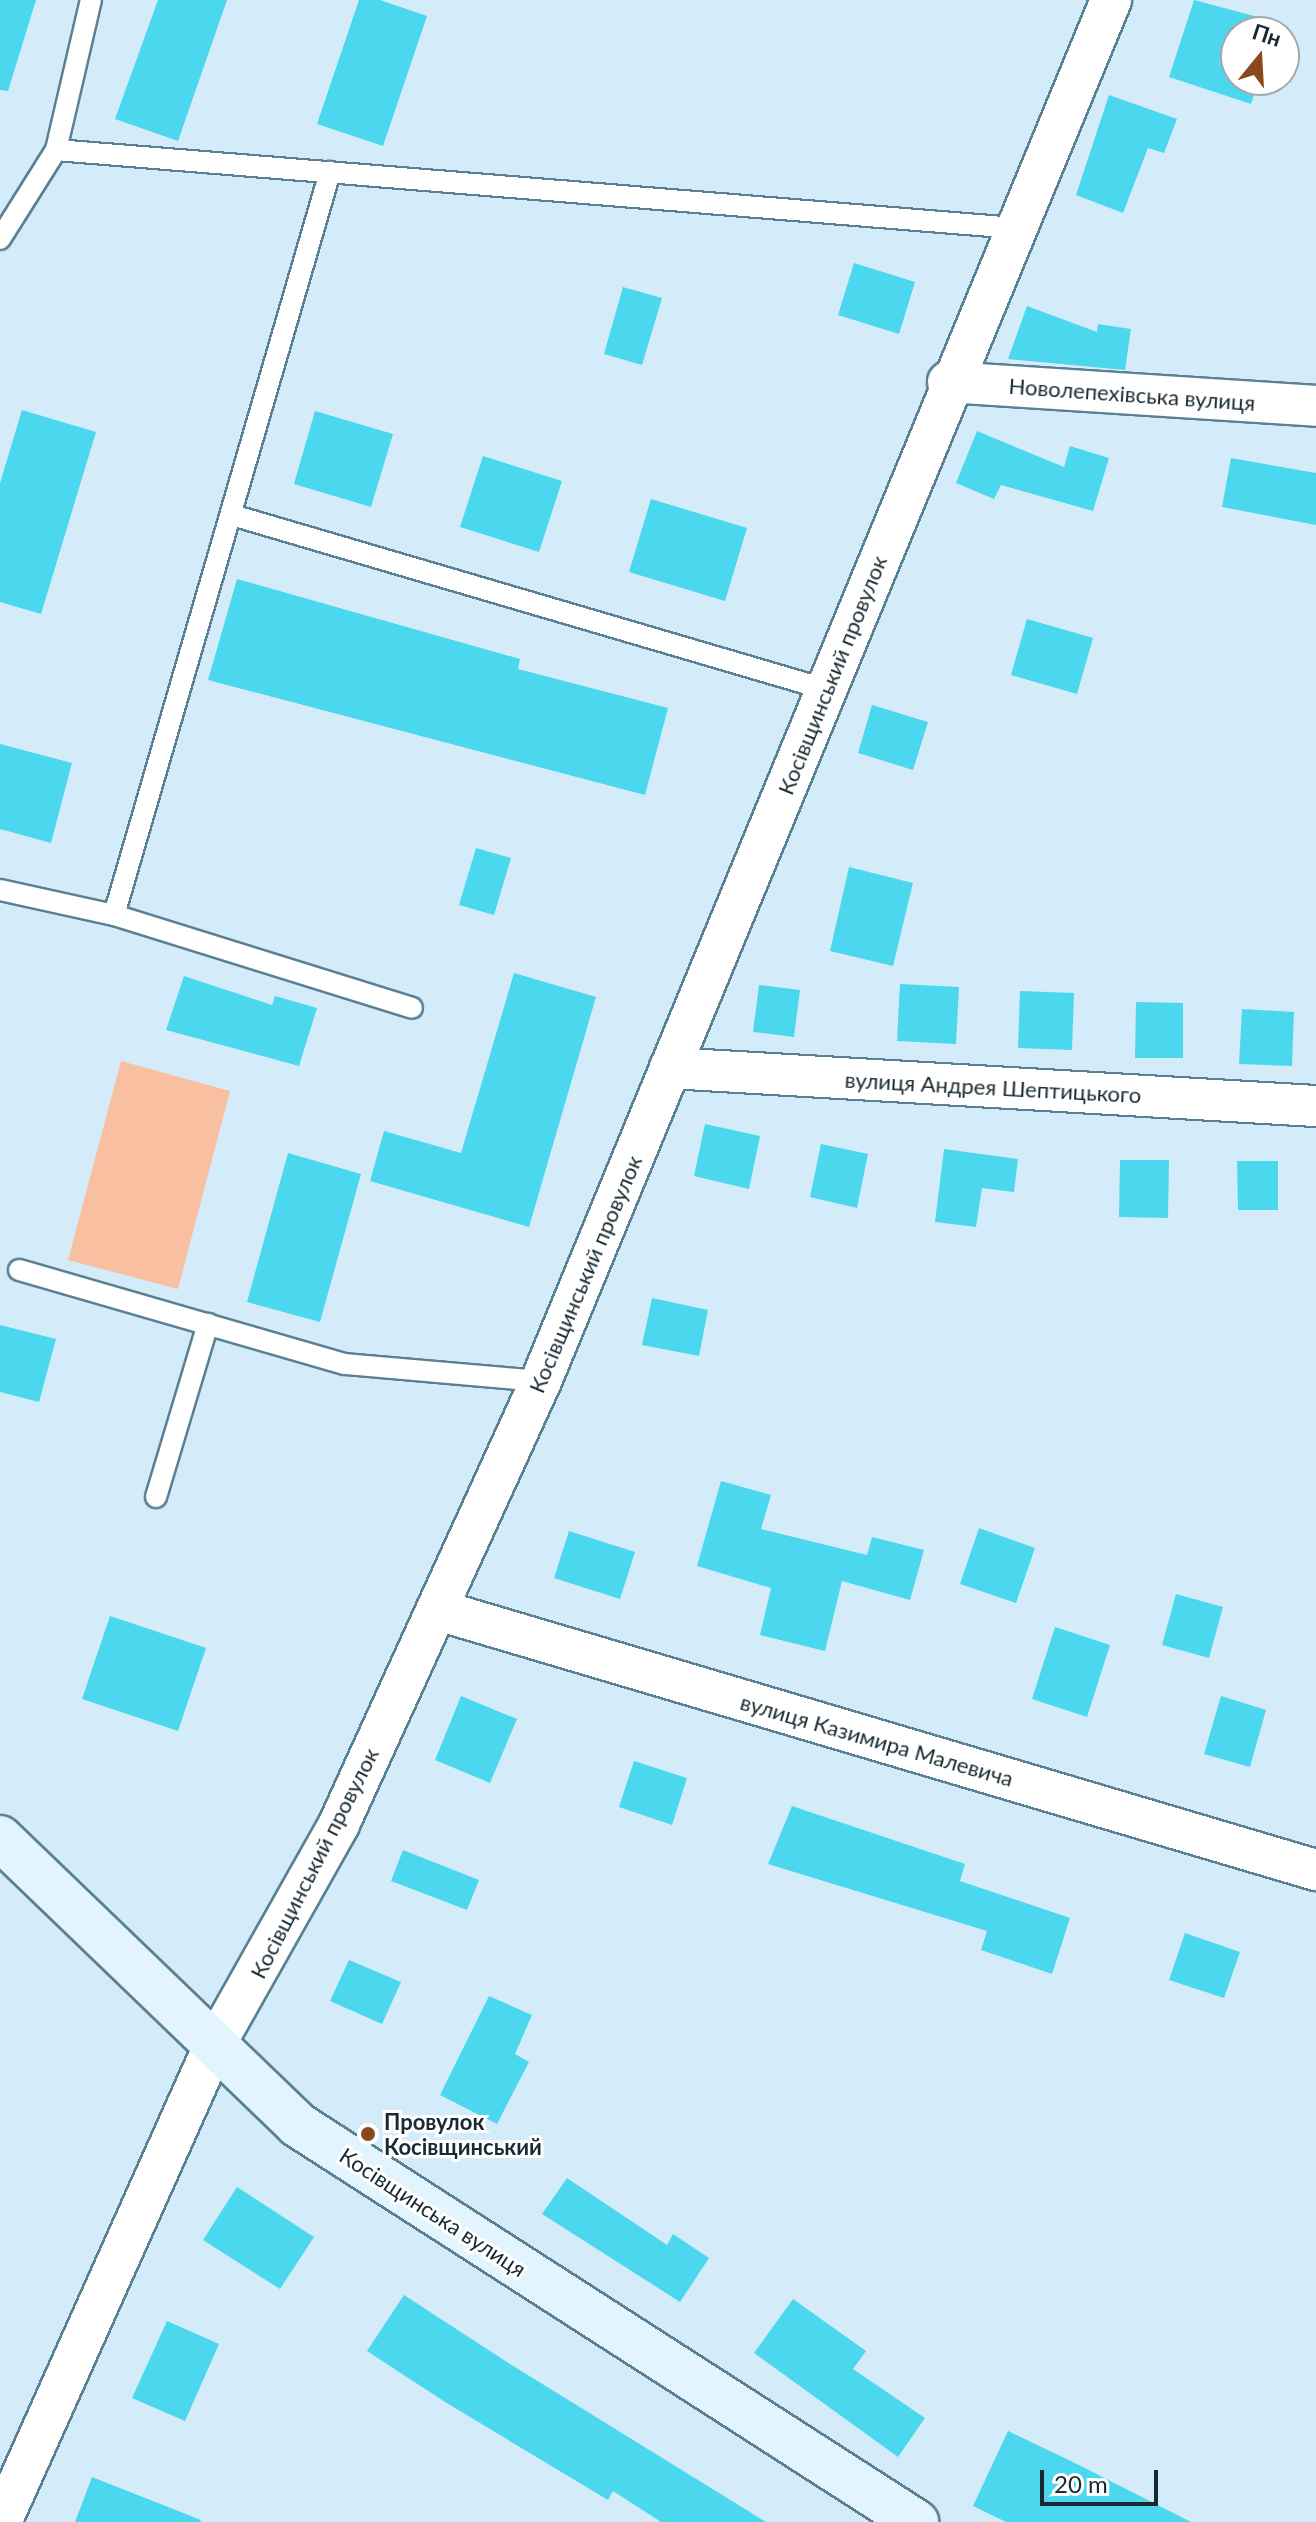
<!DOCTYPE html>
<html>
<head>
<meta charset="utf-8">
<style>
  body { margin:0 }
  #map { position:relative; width:1316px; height:2522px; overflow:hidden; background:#d4ecf9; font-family:Lato,sans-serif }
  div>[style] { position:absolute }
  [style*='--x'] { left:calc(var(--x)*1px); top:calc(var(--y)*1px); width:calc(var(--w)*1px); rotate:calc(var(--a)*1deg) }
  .green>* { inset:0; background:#f8c0a1 }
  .building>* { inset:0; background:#4bd7ee }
  .roads { filter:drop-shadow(2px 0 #598093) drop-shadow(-2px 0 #598093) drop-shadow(0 2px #598093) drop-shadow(0 -2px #598093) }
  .lane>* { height:20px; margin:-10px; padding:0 10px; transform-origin:10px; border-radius:10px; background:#fff }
  .street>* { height:40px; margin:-20px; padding:0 20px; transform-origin:20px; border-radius:20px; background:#fff }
  .secondary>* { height:44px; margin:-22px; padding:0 22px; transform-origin:22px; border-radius:22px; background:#e2f4fe }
  .dots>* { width:22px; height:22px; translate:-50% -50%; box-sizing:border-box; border:4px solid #fff; border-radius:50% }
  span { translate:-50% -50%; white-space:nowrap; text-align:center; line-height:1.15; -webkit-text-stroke:6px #fff; paint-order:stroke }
  .street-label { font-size:22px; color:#192931 }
  .poi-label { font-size:22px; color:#192931; font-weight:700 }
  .left { translate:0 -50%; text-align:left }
  .north { position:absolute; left:1220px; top:16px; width:80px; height:80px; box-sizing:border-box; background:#fff; border:2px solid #a3a9ad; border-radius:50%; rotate:18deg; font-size:22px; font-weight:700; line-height:32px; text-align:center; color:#192931 }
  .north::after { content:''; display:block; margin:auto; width:28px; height:36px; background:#8b481a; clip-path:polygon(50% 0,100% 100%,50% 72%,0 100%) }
  .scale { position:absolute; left:1040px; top:2470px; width:118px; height:36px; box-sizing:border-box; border:4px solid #192931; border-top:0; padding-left:10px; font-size:24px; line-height:28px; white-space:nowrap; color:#192931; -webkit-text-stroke:6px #fff; paint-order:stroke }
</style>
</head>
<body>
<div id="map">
  <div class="green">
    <i style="clip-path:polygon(121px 1061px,230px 1091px,178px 1289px,68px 1260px)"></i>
  </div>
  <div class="building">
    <i style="clip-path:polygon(0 0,36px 0,8px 91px,0 90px)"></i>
    <i style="clip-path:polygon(158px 0,227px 0,178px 141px,115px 119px)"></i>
    <i style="clip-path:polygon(359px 0,380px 0,427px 16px,383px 146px,317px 124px)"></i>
    <i style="clip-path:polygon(1194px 0,1277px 22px,1274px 32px,1236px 32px,1236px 80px,1259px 80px,1251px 104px,1169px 77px)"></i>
    <i style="clip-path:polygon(1109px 95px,1177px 119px,1164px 153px,1148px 148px,1123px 213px,1076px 195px)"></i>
    <i style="clip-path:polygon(854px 263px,915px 282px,899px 334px,838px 315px)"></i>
    <i style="clip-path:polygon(623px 287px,662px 298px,642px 365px,604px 354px)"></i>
    <i style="clip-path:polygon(1027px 306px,1097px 332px,1098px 324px,1131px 329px,1125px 370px,1008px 359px)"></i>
    <i style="clip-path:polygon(22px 410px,96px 432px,41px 614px,0 602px,0 483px)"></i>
    <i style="clip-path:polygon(315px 411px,393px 434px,371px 507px,294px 484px)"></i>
    <i style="clip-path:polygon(977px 431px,1064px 467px,1070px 446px,1109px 458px,1093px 511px,1001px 485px,994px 499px,956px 483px)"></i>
    <i style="clip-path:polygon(483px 456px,562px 481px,539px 552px,460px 527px)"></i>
    <i style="clip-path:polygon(1231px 458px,1316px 473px,1316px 525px,1222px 507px)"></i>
    <i style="clip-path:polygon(651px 499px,747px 528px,725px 601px,629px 572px)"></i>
    <i style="clip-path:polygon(237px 579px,520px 659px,518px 669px,668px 708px,645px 795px,208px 680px)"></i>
    <i style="clip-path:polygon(1027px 619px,1093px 638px,1077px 694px,1011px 675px)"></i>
    <i style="clip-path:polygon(872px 705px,928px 722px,913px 770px,858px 753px)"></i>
    <i style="clip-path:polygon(0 744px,72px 763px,51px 843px,0 829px)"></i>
    <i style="clip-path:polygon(476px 848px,511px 858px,494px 915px,459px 905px)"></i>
    <i style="clip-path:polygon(849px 867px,913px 883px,893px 966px,830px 951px)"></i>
    <i style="clip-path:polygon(514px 973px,596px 997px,529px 1227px,370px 1181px,384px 1131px,461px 1153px)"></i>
    <i style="clip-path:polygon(184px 976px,272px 1005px,275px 996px,317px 1008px,299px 1066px,166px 1030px)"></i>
    <i style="clip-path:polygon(900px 984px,959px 987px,956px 1044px,897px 1041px)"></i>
    <i style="clip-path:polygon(759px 985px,800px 990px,794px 1037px,753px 1032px)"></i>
    <i style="clip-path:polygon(1020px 991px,1074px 993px,1072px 1050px,1018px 1048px)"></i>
    <i style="clip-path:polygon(1136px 1002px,1183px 1003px,1183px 1058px,1135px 1058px)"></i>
    <i style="clip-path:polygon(1242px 1009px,1294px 1012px,1292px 1066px,1239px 1064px)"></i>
    <i style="clip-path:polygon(705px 1124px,760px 1136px,749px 1189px,694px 1176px)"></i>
    <i style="clip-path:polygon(821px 1144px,868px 1154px,857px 1208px,810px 1197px)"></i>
    <i style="clip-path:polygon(944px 1149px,1018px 1159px,1014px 1192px,982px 1188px,976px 1227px,935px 1222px)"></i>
    <i style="clip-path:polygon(288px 1153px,361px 1174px,320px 1322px,247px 1302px)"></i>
    <i style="clip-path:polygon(1120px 1160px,1169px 1160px,1168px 1218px,1119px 1217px)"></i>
    <i style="clip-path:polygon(1237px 1161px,1278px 1161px,1278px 1210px,1238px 1210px)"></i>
    <i style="clip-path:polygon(652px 1298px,708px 1310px,699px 1356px,642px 1345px)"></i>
    <i style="clip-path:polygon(0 1325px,56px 1339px,39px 1402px,0 1392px)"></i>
    <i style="clip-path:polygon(721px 1481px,771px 1495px,761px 1529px,867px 1555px,872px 1537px,924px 1550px,910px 1600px,842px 1581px,825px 1651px,760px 1635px,771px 1588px,697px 1566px)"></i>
    <i style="clip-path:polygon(979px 1528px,1035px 1548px,1016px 1603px,960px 1584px)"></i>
    <i style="clip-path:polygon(569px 1531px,635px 1552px,620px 1599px,554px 1578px)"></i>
    <i style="clip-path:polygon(1176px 1594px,1223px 1607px,1209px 1658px,1162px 1645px)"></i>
    <i style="clip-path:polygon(110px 1616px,206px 1648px,178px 1731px,82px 1699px)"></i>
    <i style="clip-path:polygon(1055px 1627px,1110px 1645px,1087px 1717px,1032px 1699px)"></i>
    <i style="clip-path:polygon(461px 1696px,517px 1719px,490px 1783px,435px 1760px)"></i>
    <i style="clip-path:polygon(1221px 1696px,1266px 1710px,1250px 1767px,1204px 1754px)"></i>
    <i style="clip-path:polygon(634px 1761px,687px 1778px,672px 1825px,619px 1807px)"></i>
    <i style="clip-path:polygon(792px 1806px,965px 1864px,960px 1881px,1070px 1918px,1052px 1974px,981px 1950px,987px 1931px,768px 1864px)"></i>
    <i style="clip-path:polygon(403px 1850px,479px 1880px,467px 1910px,391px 1881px)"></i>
    <i style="clip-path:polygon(1185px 1933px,1240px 1952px,1224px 1998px,1169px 1980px)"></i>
    <i style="clip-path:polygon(349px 1960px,401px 1982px,382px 2024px,330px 2001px)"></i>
    <i style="clip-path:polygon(489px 1996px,532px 2015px,515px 2054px,529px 2062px,497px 2124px,440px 2095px)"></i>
    <i style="clip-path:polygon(567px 2178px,667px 2245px,673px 2234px,709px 2258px,680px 2302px,542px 2214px)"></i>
    <i style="clip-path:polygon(237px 2187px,314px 2237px,280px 2289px,203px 2240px)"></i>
    <i style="clip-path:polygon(404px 2295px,510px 2364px,766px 2522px,661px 2522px,613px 2491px,608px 2500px,445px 2402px,367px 2351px)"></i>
    <i style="clip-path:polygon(793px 2299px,866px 2351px,853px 2369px,925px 2418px,898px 2457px,754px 2353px)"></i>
    <i style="clip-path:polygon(167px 2321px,219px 2344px,185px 2421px,132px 2398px)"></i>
    <i style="clip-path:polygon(1008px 2431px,1081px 2466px,1191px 2522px,1006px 2522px,973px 2506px)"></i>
    <i style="clip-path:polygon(92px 2477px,201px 2520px,200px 2522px,75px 2522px)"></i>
  </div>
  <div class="roads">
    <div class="lane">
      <i style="--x:56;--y:150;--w:961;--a:4.65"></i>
      <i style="--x:0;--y:239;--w:105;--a:-57.8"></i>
      <i style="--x:56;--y:150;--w:154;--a:-76.9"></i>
      <i style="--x:232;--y:515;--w:621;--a:16.36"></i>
      <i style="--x:0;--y:890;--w:117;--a:12.4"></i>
      <i style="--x:114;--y:915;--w:312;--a:17.3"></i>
      <i style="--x:114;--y:915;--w:774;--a:-73.79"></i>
      <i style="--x:19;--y:1270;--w:339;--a:16.1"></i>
      <i style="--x:345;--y:1364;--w:197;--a:5"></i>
      <i style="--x:156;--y:1497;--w:181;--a:-73.3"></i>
    </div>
    <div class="street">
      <i style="--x:948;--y:382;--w:369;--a:3.7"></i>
      <i style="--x:670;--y:1068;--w:647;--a:3.37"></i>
      <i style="--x:438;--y:1610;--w:916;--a:16.5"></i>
      <i style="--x:1;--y:2522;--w:519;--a:-65.9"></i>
      <i style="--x:213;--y:2048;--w:257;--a:-60.6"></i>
      <i style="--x:339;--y:1824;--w:487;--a:-65.5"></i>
      <i style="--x:541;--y:1381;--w:1494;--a:-67.57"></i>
    </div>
    <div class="secondary">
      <i style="--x:0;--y:1838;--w:414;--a:43.9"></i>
      <i style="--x:298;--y:2125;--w:735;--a:32.72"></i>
    </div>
  </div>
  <div class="dots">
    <i style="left:368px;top:2134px;background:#8b481a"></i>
  </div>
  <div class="street-label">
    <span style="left:1132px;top:394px;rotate:4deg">Новолепехівська вулиця</span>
    <span style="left:832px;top:675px;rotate:-68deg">Косівщинський провулок</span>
    <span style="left:993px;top:1087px;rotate:3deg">вулиця Андрея Шептицького</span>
    <span style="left:585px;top:1274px;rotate:-67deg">Косівщинський провулок</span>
    <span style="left:877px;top:1740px;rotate:16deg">вулиця Казимира Малевича</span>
    <span style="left:314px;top:1863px;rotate:-63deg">Косівщинський провулок</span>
    <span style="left:433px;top:2212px;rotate:33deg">Косівщинська вулиця</span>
  </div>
  <div class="poi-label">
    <span class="left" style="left:384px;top:2134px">Провулок<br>Косівщинський</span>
  </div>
  <div class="north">Пн</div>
  <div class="scale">20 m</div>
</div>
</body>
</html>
